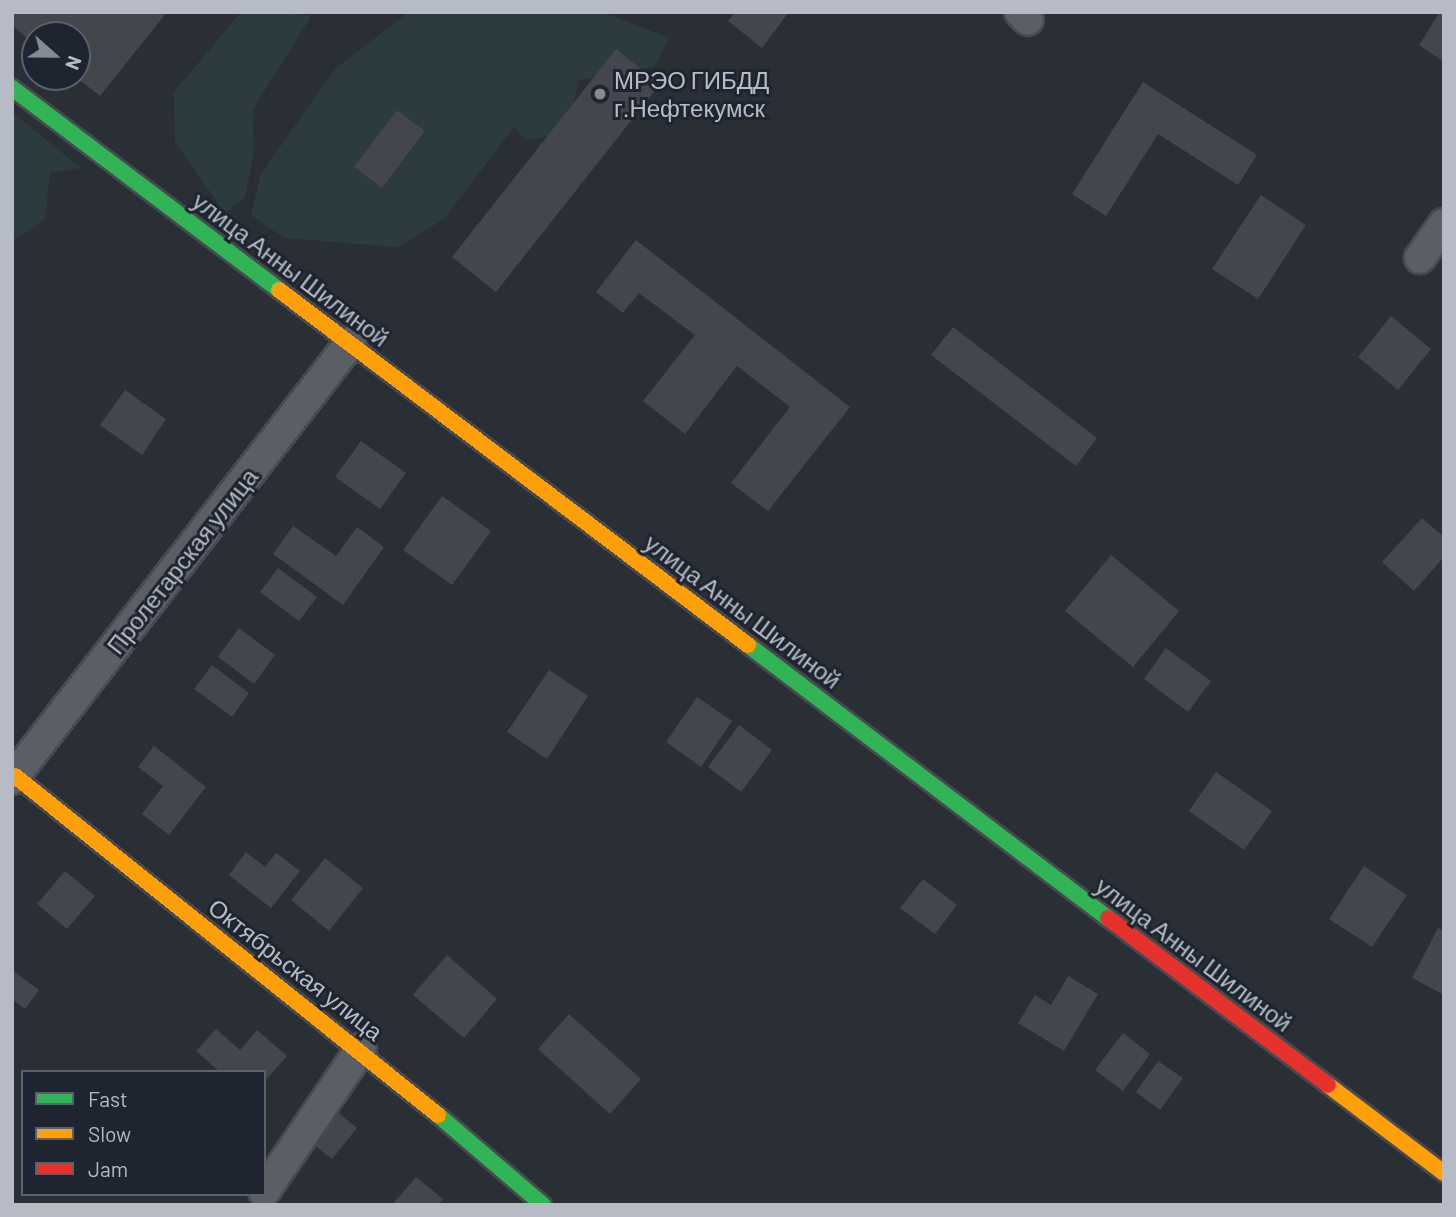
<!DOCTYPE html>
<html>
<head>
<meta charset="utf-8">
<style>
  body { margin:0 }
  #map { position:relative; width:1456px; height:1217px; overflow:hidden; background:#2a2f36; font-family:Barlow,sans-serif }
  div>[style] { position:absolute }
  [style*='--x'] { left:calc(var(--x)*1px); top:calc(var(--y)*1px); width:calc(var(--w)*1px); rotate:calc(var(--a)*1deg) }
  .green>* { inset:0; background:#2c3c3e }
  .building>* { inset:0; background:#43464c }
  .roads { filter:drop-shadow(2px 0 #474a4f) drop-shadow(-2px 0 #474a4f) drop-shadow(0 2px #474a4f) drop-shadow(0 -2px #474a4f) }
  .street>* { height:30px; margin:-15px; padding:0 15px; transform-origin:15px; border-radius:15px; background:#5b5e64 }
  .fast>* { height:16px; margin:-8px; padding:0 8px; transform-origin:8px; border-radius:8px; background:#30b455 }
  .slow>* { height:16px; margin:-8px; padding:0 8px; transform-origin:8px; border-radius:8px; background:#ff9f0a }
  .jam>* { height:16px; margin:-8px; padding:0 8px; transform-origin:8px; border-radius:8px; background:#e5322d }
  .dots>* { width:19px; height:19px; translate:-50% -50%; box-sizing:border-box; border:4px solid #1f2530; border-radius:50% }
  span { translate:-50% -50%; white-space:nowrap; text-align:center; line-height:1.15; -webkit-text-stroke:6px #1f2530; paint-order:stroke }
  .poi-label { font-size:24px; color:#b6bbc6 }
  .left { translate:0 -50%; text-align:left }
  .street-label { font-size:24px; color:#b6bbc6 }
  .frame { position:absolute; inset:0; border:14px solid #b6bbc6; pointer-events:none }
  .legend { position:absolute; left:21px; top:1070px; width:245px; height:126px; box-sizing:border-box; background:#1f2530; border:2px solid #5b616c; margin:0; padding:9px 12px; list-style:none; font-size:21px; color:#b6bbc6 }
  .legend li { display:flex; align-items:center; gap:14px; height:35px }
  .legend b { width:35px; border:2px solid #5b616c }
  .north { position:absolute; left:21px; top:21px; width:70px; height:70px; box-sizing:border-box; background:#1f2530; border:2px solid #5b616c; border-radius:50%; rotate:111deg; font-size:19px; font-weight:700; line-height:28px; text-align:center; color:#b6bbc6 }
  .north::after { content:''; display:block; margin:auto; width:24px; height:32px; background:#858a94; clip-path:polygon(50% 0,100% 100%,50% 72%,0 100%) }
</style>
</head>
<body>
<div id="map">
  <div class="green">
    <i style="clip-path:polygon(241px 12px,312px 15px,253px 109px,254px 152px,245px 197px,225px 213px,175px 142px,174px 92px)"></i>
    <i style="clip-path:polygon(evenodd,409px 12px,602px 12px,669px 38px,655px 66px,579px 80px,566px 132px,526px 140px,514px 127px,444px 219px,398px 247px,284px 238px,251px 215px,261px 174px,335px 69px,409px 12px,397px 110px,425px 132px,382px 188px,354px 167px,397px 110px)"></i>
    <i style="clip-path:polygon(12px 112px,81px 168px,50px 173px,45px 219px,12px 241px)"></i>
  </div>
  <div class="building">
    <i style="clip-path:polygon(12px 12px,167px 12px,100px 96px,77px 78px,77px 35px,35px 35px,35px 44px,12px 26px)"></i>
    <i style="clip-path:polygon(735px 12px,789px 12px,762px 48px,728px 21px)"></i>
    <i style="clip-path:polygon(1440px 12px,1444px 12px,1444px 62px,1419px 45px)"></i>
    <i style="clip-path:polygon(616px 49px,660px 84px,496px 292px,452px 257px)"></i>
    <i style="clip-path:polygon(1143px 82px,1257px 155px,1238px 185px,1158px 134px,1106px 216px,1072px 194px)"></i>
    <i style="clip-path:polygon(397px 110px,425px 131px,382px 188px,354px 167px)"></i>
    <i style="clip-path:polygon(1261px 195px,1306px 225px,1258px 299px,1212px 269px)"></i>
    <i style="clip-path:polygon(636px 240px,850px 407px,768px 511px,731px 483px,790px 407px,737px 366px,685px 434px,643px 401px,695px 335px,639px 293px,623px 313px,596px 292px)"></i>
    <i style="clip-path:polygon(1391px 316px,1431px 349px,1398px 390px,1358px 357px)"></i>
    <i style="clip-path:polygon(953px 327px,1097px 438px,1076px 466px,931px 355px)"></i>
    <i style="clip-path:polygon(125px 390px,166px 419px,142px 455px,100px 425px)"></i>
    <i style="clip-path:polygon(361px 441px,406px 473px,380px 509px,335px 477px)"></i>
    <i style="clip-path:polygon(442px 496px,491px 531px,452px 585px,403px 550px)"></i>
    <i style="clip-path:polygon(1422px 518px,1444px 537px,1444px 557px,1414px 591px,1382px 562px)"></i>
    <i style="clip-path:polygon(293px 526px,336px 556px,357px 527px,384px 547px,343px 605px,273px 554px)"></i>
    <i style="clip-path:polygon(1111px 555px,1179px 611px,1133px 667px,1065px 611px)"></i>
    <i style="clip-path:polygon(278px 568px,317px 597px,299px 621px,260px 592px)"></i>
    <i style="clip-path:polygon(239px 628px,275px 655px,254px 684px,218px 657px)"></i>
    <i style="clip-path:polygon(1166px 648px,1211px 681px,1188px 712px,1144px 679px)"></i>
    <i style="clip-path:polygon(212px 665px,249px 693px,232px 717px,194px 689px)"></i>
    <i style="clip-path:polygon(549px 670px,588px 696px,547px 759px,507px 732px)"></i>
    <i style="clip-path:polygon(697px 697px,732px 721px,701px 767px,666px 742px)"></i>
    <i style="clip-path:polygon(739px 725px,772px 750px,741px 792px,708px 767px)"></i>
    <i style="clip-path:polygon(154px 746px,206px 787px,169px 835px,142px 814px,163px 786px,138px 767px)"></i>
    <i style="clip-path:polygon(1216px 772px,1272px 811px,1244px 850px,1189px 811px)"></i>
    <i style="clip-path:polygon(246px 852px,265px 867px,276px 853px,300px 871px,271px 908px,229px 875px)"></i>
    <i style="clip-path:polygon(325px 858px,363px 888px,329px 931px,291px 900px)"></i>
    <i style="clip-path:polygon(1364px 866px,1407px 895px,1372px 947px,1329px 919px)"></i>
    <i style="clip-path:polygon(65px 871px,95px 896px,67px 929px,37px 904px)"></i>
    <i style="clip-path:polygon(923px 879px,957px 905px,935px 934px,900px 908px)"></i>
    <i style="clip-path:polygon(1438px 928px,1444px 931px,1444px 995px,1412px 978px)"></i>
    <i style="clip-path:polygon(447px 955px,497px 999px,464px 1038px,413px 995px)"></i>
    <i style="clip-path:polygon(12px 970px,39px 990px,25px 1009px,12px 999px)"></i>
    <i style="clip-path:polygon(1068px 976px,1098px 994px,1064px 1051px,1018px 1023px,1035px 995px,1051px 1005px)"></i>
    <i style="clip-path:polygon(569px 1014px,641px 1079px,610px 1114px,538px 1049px)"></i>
    <i style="clip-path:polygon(216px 1029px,240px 1050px,257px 1030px,287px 1056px,264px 1082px,264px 1072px,220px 1072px,196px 1051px)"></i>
    <i style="clip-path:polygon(1123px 1033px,1150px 1054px,1123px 1091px,1095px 1070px)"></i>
    <i style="clip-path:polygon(1158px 1061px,1183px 1078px,1160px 1110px,1136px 1092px)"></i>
    <i style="clip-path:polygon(334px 1109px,357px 1128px,332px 1159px,309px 1141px)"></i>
    <i style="clip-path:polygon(416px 1177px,443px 1199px,438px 1205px,392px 1205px)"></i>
  </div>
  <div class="roads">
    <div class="street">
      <i style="--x:1020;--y:12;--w:11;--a:45"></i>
      <i style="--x:1420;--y:258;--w:42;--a:-54.8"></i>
      <i style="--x:12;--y:779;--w:553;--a:-52.2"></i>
      <i style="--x:264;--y:1192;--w:173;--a:-55.9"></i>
    </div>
    <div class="fast">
      <i style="--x:12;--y:88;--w:335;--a:37.1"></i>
      <i style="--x:748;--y:645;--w:452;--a:37.2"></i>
      <i style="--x:438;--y:1115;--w:138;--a:40.6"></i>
    </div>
    <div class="slow">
      <i style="--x:279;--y:290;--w:588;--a:37.12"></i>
      <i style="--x:15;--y:776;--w:542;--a:38.71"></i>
      <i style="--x:1328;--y:1085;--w:146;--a:37.2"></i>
    </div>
    <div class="jam">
      <i style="--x:1108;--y:918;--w:276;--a:37.2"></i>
    </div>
  </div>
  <div class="dots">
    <i style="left:600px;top:94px;background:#858a94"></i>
  </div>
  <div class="poi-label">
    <span class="left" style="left:614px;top:94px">МРЭО ГИБДД<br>г.Нефтекумск</span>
  </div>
  <div class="street-label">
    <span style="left:291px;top:269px;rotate:37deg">улица Анны Шилиной</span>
    <span style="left:182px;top:561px;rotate:-52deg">Пролетарская улица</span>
    <span style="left:743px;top:611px;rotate:37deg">улица Анны Шилиной</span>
    <span style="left:1194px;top:954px;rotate:37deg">улица Анны Шилиной</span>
    <span style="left:296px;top:969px;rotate:38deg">Октябрьская улица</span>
  </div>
  <div class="frame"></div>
  <ul class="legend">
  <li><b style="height:9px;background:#30b455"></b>Fast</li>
  <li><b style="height:9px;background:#ff9f0a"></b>Slow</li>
  <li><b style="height:9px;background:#e5322d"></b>Jam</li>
  </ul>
  <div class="north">N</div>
</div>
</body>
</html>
